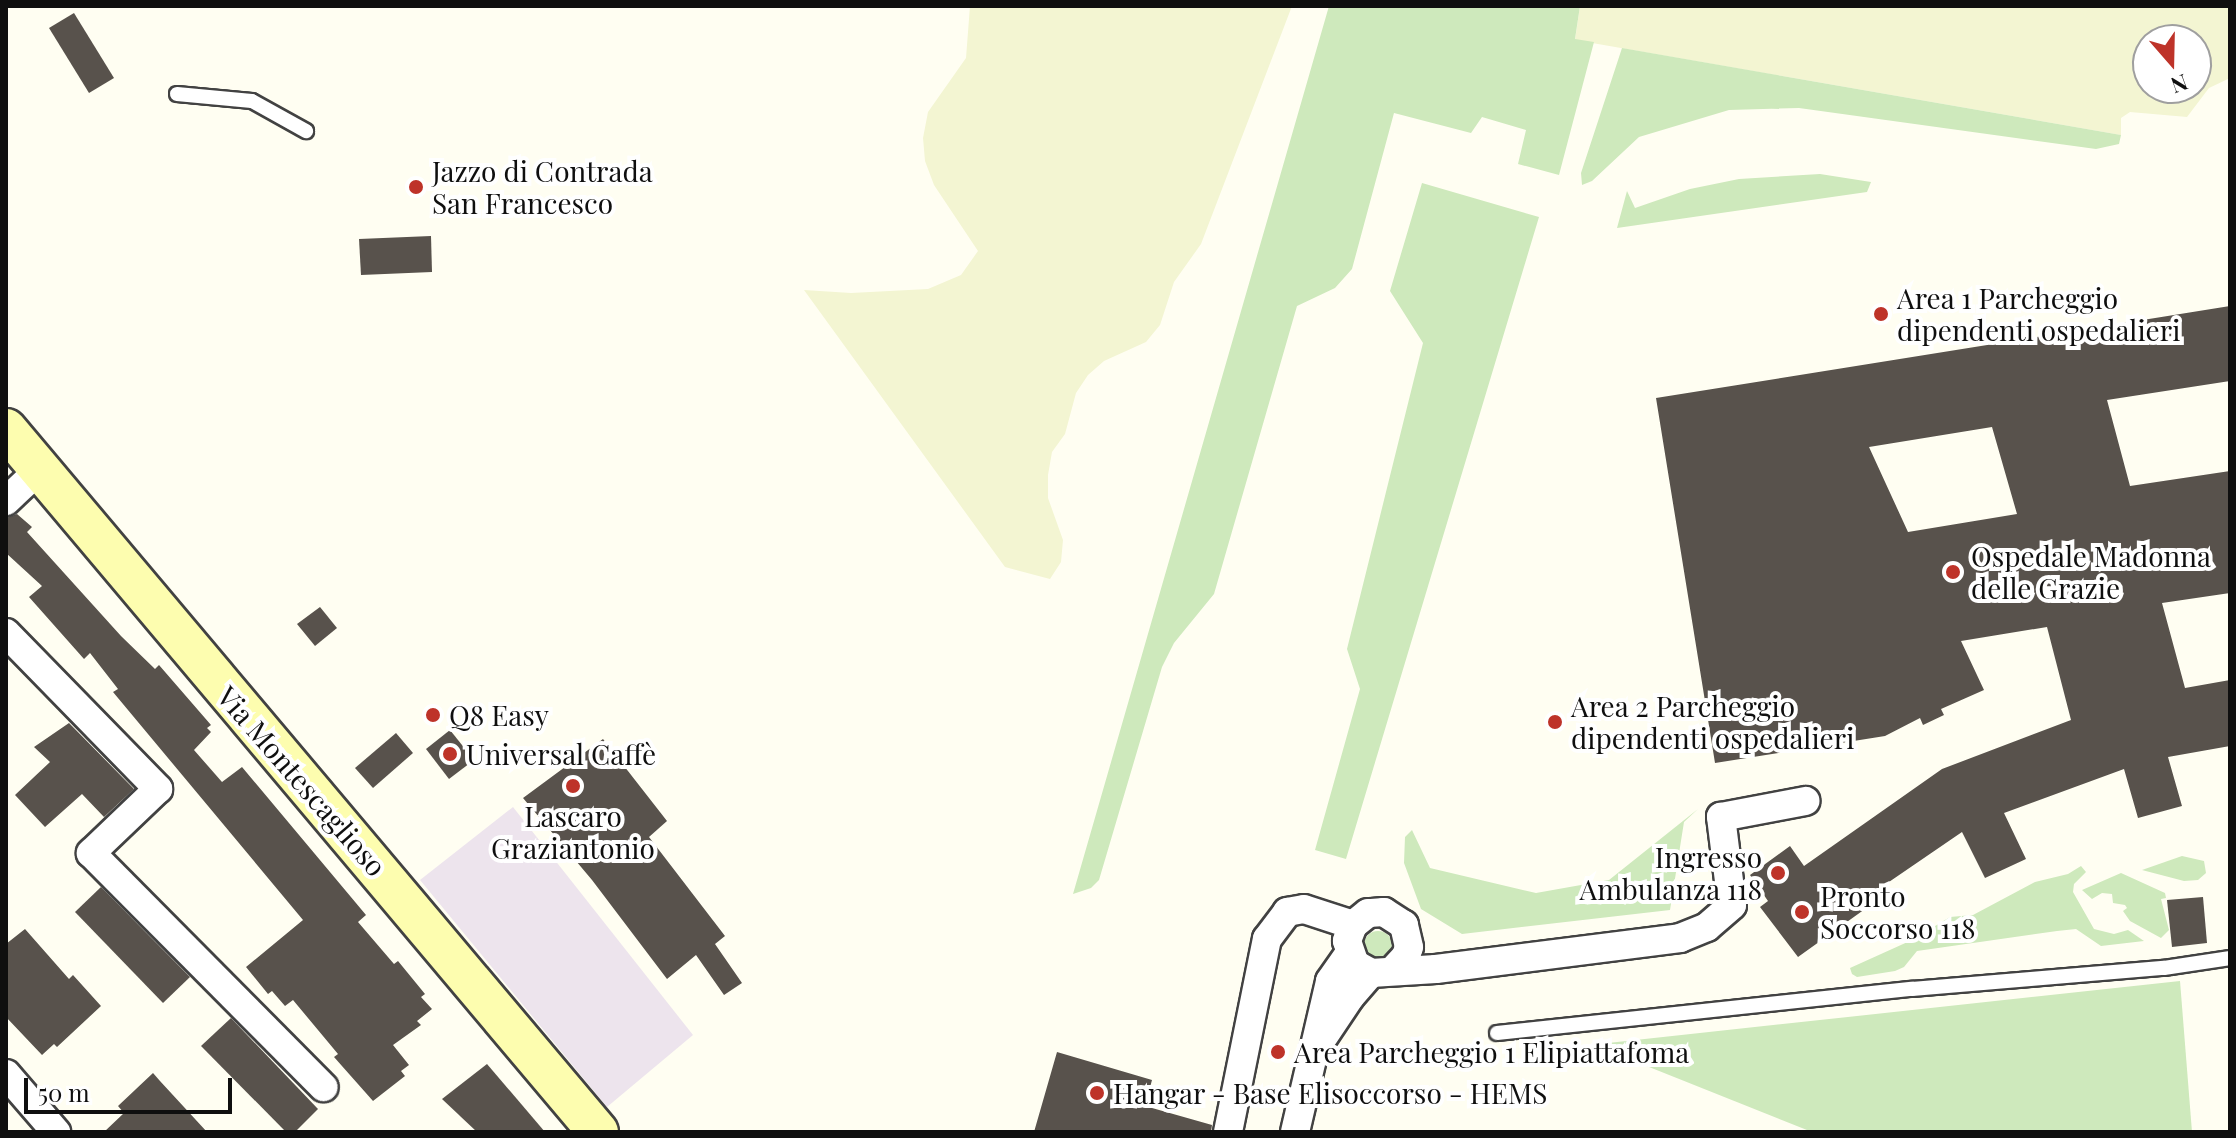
<!DOCTYPE html>
<html>
<head>
<meta charset="utf-8">
<style>
  body { margin:0 }
  #map { position:relative; width:2236px; height:1138px; overflow:hidden; background:#fffef2; font-family:"Playfair Display",serif }
  div>[style] { position:absolute }
  [style*='--x'] { left:calc(var(--x)*1px); top:calc(var(--y)*1px); width:calc(var(--w)*1px); rotate:calc(var(--a)*1deg) }
  .industrial>* { inset:0; background:#ede4ed }
  .farmland>* { inset:0; background:#f3f5d2 }
  .green>* { inset:0; background:#cee9bc }
  .round { border-radius:50% }
  .building>* { inset:0; background:#58524c }
  .roads { filter:drop-shadow(2px 0 #424242) drop-shadow(-2px 0 #424242) drop-shadow(0 2px #424242) drop-shadow(0 -2px #424242) }
  .lane>* { height:14px; margin:-7px; padding:0 7px; transform-origin:7px; border-radius:7px; background:#fff }
  .street>* { height:28px; margin:-14px; padding:0 14px; transform-origin:14px; border-radius:14px; background:#fff }
  .secondary>* { height:40px; margin:-20px; padding:0 20px; transform-origin:20px; border-radius:20px; background:#fdfdaf }
  .dots>* { width:22px; height:22px; translate:-50% -50%; box-sizing:border-box; border:4px solid #fff; border-radius:50% }
  span { translate:-50% -50%; white-space:nowrap; text-align:center; line-height:1.15; -webkit-text-stroke:8px #fff; paint-order:stroke }
  .poi-label { font-size:28px; color:#0f0f0f }
  .left { translate:0 -50%; text-align:left }
  .right { translate:-100% -50%; text-align:right }
  .street-label { font-size:28px; color:#0f0f0f }
  .frame { position:absolute; inset:0; border:8px solid #0f0f0f; pointer-events:none }
  .north { position:absolute; left:2132px; top:24px; width:80px; height:80px; box-sizing:border-box; background:#fff; border:2px solid #9f9f9f; border-radius:50%; rotate:160deg; font-size:22px; font-weight:700; line-height:32px; text-align:center; color:#0f0f0f }
  .north::after { content:''; display:block; margin:auto; width:28px; height:36px; background:#be3329; clip-path:polygon(50% 0,100% 100%,50% 72%,0 100%) }
  .scale { position:absolute; left:24px; top:1078px; width:208px; height:36px; box-sizing:border-box; border:4px solid #0f0f0f; border-top:0; padding-left:10px; font-size:24px; line-height:28px; white-space:nowrap; color:#0f0f0f; -webkit-text-stroke:6px #fff; paint-order:stroke }
</style>
</head>
<body>
<div id="map">
  <div class="industrial">
    <i style="clip-path:polygon(513px 807px,693px 1035px,607px 1107px,420px 880px)"></i>
  </div>
  <div class="farmland">
    <i style="clip-path:polygon(970px 6px,1292px 6px,1201px 244px,1174px 282px,1160px 325px,1146px 342px,1104px 361px,1088px 375px,1076px 393px,1065px 434px,1052px 452px,1048px 475px,1048px 498px,1063px 540px,1061px 562px,1050px 579px,1005px 567px,804px 290px,851px 293px,928px 289px,961px 275px,978px 251px,934px 185px,925px 161px,923px 138px,928px 112px,966px 58px)"></i>
    <i style="clip-path:polygon(evenodd,1580px 6px,2230px 6px,2230px 78px,2209px 88px,2187px 117px,2130px 112px,2121px 118px,2121px 135px,1575px 40px,1580px 6px,2148px 40px,2196px 40px,2196px 88px,2148px 88px,2148px 40px)"></i>
  </div>
  <div class="green">
    <i style="clip-path:polygon(1329px 6px,1580px 6px,1575px 39px,1594px 42px,1559px 175px,1518px 164px,1526px 130px,1482px 117px,1471px 133px,1394px 113px,1352px 269px,1335px 288px,1297px 306px,1214px 594px,1174px 643px,1162px 667px,1099px 880px,1091px 888px,1073px 894px)"></i>
    <i style="clip-path:polygon(1622px 48px,2121px 135px,2119px 144px,2096px 149px,1799px 108px,1729px 110px,1639px 137px,1592px 181px,1582px 185px,1581px 173px)"></i>
    <i style="clip-path:polygon(1820px 174px,1871px 182px,1867px 192px,1617px 228px,1627px 191px,1635px 208px,1690px 189px,1739px 179px)"></i>
    <i style="clip-path:polygon(1422px 183px,1539px 217px,1346px 859px,1315px 850px,1360px 689px,1347px 649px,1423px 343px,1390px 291px)"></i>
    <i style="clip-path:polygon(1698px 809px,1684px 822px,1670px 910px,1462px 934px,1421px 909px,1404px 863px,1405px 837px,1412px 830px,1430px 868px,1536px 893px,1609px 880px)"></i>
    <i style="clip-path:polygon(2182px 856px,2204px 861px,2206px 873px,2198px 880px,2184px 881px,2142px 870px)"></i>
    <i style="clip-path:polygon(2081px 866px,2086px 872px,2074px 884px,2073px 892px,2094px 929px,2114px 934px,2128px 930px,2144px 941px,2101px 946px,2076px 929px,2057px 931px,1917px 951px,1904px 967px,1895px 971px,1857px 977px,1852px 974px,1850px 968px,1912px 940px,1950px 917px,1973px 915px,2035px 882px,2068px 874px)"></i>
    <i style="clip-path:polygon(2121px 873px,2165px 893px,2166px 898px,2161px 899px,2169px 930px,2161px 938px,2130px 921px,2123px 911px,2127px 908px,2125px 905px,2113px 903px,2112px 894px,2102px 893px,2092px 899px,2082px 890px)"></i>
    <i class="round" style="left:1364px;top:931px;width:28px;height:28px"></i>
    <i style="clip-path:polygon(2180px 981px,2192px 1132px,1812px 1132px,1604px 1049px,1608px 1043px)"></i>
  </div>
  <div class="building">
    <i style="clip-path:polygon(74px 13px,114px 78px,89px 93px,49px 28px)"></i>
    <i style="clip-path:polygon(431px 236px,432px 272px,361px 275px,359px 239px)"></i>
    <i style="clip-path:polygon(evenodd,2230px 306px,2230px 381px,2107px 400px,2130px 486px,2230px 471px,2230px 593px,2162px 603px,2185px 688px,2230px 680px,2230px 746px,2168px 757px,2182px 806px,2138px 818px,2124px 769px,2004px 813px,2026px 859px,1985px 878px,1962px 832px,1867px 897px,1872px 904px,1798px 957px,1760px 907px,1768px 901px,1750px 875px,1790px 846px,1804px 866px,1942px 769px,2071px 720px,2047px 627px,1961px 641px,1984px 690px,1941px 709px,1944px 715px,1923px 725px,1920px 718px,1885px 736px,1715px 763px,1656px 398px,2230px 306px,1992px 427px,2017px 514px,1908px 532px,1869px 447px,1992px 427px)"></i>
    <i style="clip-path:polygon(17px 514px,32px 527px,27px 532px,121px 636px,155px 669px,159px 665px,211px 725px,207px 728px,211px 732px,194px 750px,222px 782px,242px 767px,366px 915px,358px 922px,394px 964px,398px 961px,425px 994px,421px 997px,432px 1009px,417px 1021px,421px 1025px,393px 1045px,409px 1065px,401px 1071px,405px 1076px,373px 1101px,334px 1057px,338px 1054px,293px 1000px,285px 1006px,272px 991px,268px 994px,246px 967px,303px 920px,113px 692px,118px 689px,90px 653px,84px 659px,29px 597px,42px 586px,6px 553px,6px 518px)"></i>
    <i style="clip-path:polygon(320px 607px,337px 628px,315px 646px,297px 624px)"></i>
    <i style="clip-path:polygon(69px 723px,134px 789px,104px 817px,82px 794px,45px 827px,15px 795px,50px 762px,34px 747px)"></i>
    <i style="clip-path:polygon(450px 730px,474px 760px,449px 779px,426px 749px)"></i>
    <i style="clip-path:polygon(396px 733px,413px 753px,373px 788px,355px 768px)"></i>
    <i style="clip-path:polygon(603px 739px,667px 821px,649px 837px,725px 936px,715px 944px,742px 983px,724px 995px,696px 955px,667px 979px,592px 880px,523px 798px)"></i>
    <i style="clip-path:polygon(101px 887px,190px 977px,163px 1003px,75px 912px)"></i>
    <i style="clip-path:polygon(2203px 897px,2207px 943px,2172px 947px,2167px 900px)"></i>
    <i style="clip-path:polygon(25px 929px,69px 979px,73px 975px,101px 1006px,57px 1047px,54px 1044px,42px 1055px,6px 1017px,6px 944px)"></i>
    <i style="clip-path:polygon(231px 1018px,318px 1109px,295px 1132px,286px 1132px,201px 1046px)"></i>
    <i style="clip-path:polygon(1057px 1052px,1152px 1080px,1145px 1106px,1212px 1125px,1211px 1132px,1034px 1132px)"></i>
    <i style="clip-path:polygon(487px 1064px,545px 1132px,477px 1132px,442px 1099px)"></i>
    <i style="clip-path:polygon(153px 1073px,160px 1081px,207px 1132px,104px 1132px,124px 1113px,118px 1106px)"></i>
  </div>
  <div class="roads">
    <div class="lane">
      <i style="--x:177;--y:94;--w:75;--a:5.3"></i>
      <i style="--x:252;--y:101;--w:62;--a:29.1"></i>
      <i style="--x:1497;--y:1033;--w:417;--a:-6.1"></i>
      <i style="--x:1912;--y:989;--w:253;--a:-4.8"></i>
      <i style="--x:2164;--y:968;--w:67;--a:-8.6"></i>
    </div>
    <div class="street">
      <i style="--x:6;--y:501;--w:47;--a:-43.3"></i>
      <i style="--x:6;--y:633;--w:218;--a:45.7"></i>
      <i style="--x:158;--y:789;--w:93;--a:136.3"></i>
      <i style="--x:91;--y:853;--w:330;--a:45.2"></i>
      <i style="--x:1394;--y:969;--w:18;--a:-47"></i>
      <i style="--x:1406;--y:956;--w:9;--a:-72"></i>
      <i style="--x:1409;--y:947;--w:23;--a:-103"></i>
      <i style="--x:1404;--y:925;--w:24;--a:-147"></i>
      <i style="--x:1384;--y:912;--w:16;--a:176"></i>
      <i style="--x:1368;--y:913;--w:19;--a:141"></i>
      <i style="--x:1353;--y:925;--w:17;--a:111"></i>
      <i style="--x:1347;--y:941;--w:24;--a:71"></i>
      <i style="--x:1355;--y:964;--w:18;--a:29"></i>
      <i style="--x:1371;--y:973;--w:65;--a:-3.5"></i>
      <i style="--x:1436;--y:969;--w:246;--a:-7.2"></i>
      <i style="--x:1680;--y:938;--w:29;--a:-22"></i>
      <i style="--x:1707;--y:927;--w:33;--a:-41"></i>
      <i style="--x:1732;--y:905;--w:89;--a:-97.1"></i>
      <i style="--x:1721;--y:817;--w:86;--a:-10.8"></i>
      <i style="--x:1324;--y:1036;--w:47;--a:-56.3"></i>
      <i style="--x:1350;--y:997;--w:32;--a:-49"></i>
      <i style="--x:6;--y:1074;--w:77;--a:49.2"></i>
      <i style="--x:1228;--y:1132;--w:197;--a:-78.6"></i>
      <i style="--x:1267;--y:939;--w:34;--a:-53"></i>
      <i style="--x:1287;--y:912;--w:17;--a:-10"></i>
      <i style="--x:1304;--y:909;--w:52;--a:18.1"></i>
      <i style="--x:1295;--y:1132;--w:155;--a:-76.9"></i>
      <i style="--x:1330;--y:981;--w:33;--a:-55"></i>
    </div>
    <div class="secondary">
      <i style="--x:6;--y:429;--w:919;--a:49.9"></i>
    </div>
  </div>
  <div class="dots">
    <i style="left:416px;top:187px;background:#be3329"></i>
    <i style="left:1881px;top:314px;background:#be3329"></i>
    <i style="left:1953px;top:572px;background:#be3329"></i>
    <i style="left:433px;top:715px;background:#be3329"></i>
    <i style="left:1555px;top:722px;background:#be3329"></i>
    <i style="left:450px;top:754px;background:#be3329"></i>
    <i style="left:573px;top:786px;background:#be3329"></i>
    <i style="left:1778px;top:873px;background:#be3329"></i>
    <i style="left:1802px;top:912px;background:#be3329"></i>
    <i style="left:1278px;top:1052px;background:#be3329"></i>
    <i style="left:1097px;top:1093px;background:#be3329"></i>
  </div>
  <div class="poi-label">
    <span class="left" style="left:432px;top:187px">Jazzo di Contrada<br>San Francesco</span>
    <span class="left" style="left:1897px;top:314px">Area 1 Parcheggio<br>dipendenti ospedalieri</span>
    <span class="left" style="left:1971px;top:572px">Ospedale Madonna<br>delle Grazie</span>
    <span class="left" style="left:1571px;top:722px">Area 2 Parcheggio<br>dipendenti ospedalieri</span>
    <span class="left" style="left:449px;top:715px">Q8 Easy</span>
    <span class="left" style="left:466px;top:754px">Universal Caffè</span>
    <span style="left:573px;top:832px">Lascaro<br>Graziantonio</span>
    <span class="right" style="left:1762px;top:873px">Ingresso<br>Ambulanza 118</span>
    <span class="left" style="left:1820px;top:912px">Pronto<br>Soccorso 118</span>
    <span class="left" style="left:1294px;top:1052px">Area Parcheggio 1 Elipiattafoma</span>
    <span class="left" style="left:1113px;top:1093px">Hangar - Base Elisoccorso - HEMS</span>
  </div>
  <div class="street-label">
    <span style="left:302px;top:781px;rotate:49deg">Via Montescaglioso</span>
  </div>
  <div class="frame"></div>
  <div class="north">N</div>
  <div class="scale">50 m</div>
</div>
</body>
</html>
